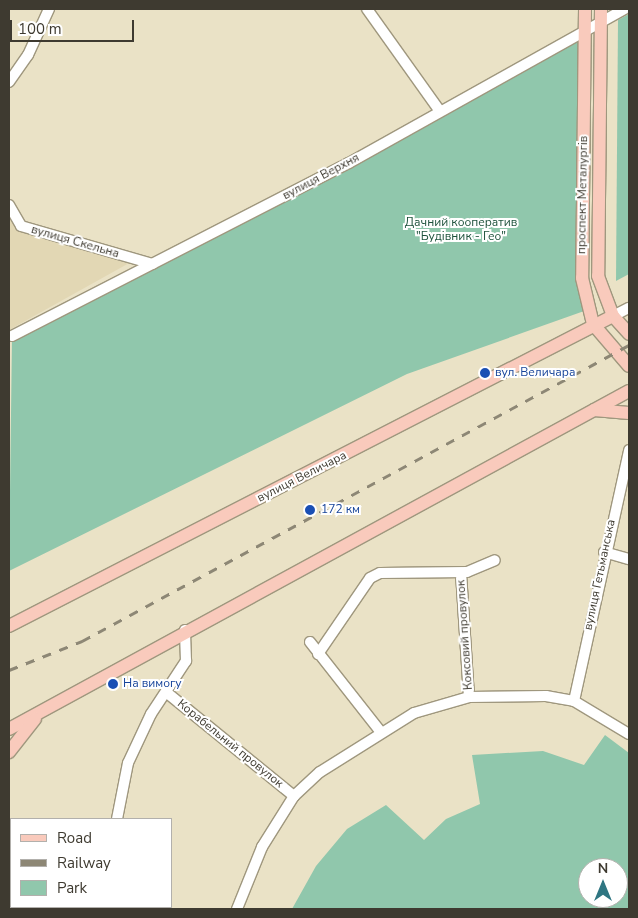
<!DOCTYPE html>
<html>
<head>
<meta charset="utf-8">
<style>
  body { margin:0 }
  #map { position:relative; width:638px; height:918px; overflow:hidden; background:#eae2c6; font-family:"Nunito Sans",sans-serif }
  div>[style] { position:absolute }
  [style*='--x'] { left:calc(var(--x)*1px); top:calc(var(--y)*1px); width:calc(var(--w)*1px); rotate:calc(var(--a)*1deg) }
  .built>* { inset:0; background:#e2d7b4 }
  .green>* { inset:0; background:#90c7ac }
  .roads { filter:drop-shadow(1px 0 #9f977e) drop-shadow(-1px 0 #9f977e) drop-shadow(0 1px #9f977e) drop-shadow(0 -1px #9f977e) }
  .minor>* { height:10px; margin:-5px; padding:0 5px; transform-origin:5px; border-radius:5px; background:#fff }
  .major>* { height:12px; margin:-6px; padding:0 6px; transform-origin:6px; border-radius:6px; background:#f9cabc }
  .rail>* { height:2.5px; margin-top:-1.25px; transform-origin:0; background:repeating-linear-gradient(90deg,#8d8775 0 9px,transparent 0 18px) }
  .dots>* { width:14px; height:14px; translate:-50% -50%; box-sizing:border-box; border:2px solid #fff; border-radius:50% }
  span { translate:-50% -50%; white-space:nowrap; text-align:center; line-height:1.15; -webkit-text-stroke:4px #fff; paint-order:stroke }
  .street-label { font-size:12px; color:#3e3a30 }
  .park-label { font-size:12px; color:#1d513b }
  .transit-label { font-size:12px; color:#164399 }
  .left { translate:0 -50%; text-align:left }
  .frame { position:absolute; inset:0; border:10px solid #3e3a30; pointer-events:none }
  .legend { position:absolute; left:10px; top:818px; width:162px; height:90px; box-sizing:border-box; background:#fff; border:1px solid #b2b0ac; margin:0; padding:6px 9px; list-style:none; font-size:15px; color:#3e3a30 }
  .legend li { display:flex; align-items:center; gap:10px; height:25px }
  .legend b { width:25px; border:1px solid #b2b0ac }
  .north { position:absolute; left:578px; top:858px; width:50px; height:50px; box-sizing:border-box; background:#fff; border:1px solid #b2b0ac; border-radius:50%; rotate:0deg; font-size:14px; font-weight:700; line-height:20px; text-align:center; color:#3e3a30 }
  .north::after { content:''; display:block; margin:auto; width:18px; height:22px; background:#2f7682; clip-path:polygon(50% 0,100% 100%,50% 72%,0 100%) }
  .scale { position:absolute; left:10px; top:20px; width:124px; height:22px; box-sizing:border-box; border:2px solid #3e3a30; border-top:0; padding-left:6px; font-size:15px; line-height:18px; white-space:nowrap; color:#3e3a30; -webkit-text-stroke:4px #fff; paint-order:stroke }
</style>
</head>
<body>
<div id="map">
  <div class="built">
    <i style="clip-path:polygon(9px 218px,16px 227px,131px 262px,9px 330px)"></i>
  </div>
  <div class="green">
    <i style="clip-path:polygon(629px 14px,629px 274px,616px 281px,618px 20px)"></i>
    <i style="clip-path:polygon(585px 31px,587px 310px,407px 374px,9px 571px,12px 336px)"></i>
    <i style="clip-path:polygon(evenodd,605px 735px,629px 753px,629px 909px,292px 909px,316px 866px,347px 829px,386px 805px,424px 840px,446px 819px,480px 804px,472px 755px,543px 751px,584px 765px,605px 735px,588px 868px,618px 868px,618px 898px,588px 898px,588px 868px)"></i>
  </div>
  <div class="roads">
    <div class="minor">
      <i style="--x:367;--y:9;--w:124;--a:54.5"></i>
      <i style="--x:9;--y:82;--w:33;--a:-55"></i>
      <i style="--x:28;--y:55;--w:51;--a:-65.5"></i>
      <i style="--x:9;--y:205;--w:24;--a:60"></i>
      <i style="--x:21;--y:226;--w:137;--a:16.1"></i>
      <i style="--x:613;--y:316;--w:18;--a:-27"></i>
      <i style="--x:12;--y:336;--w:379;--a:-27.2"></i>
      <i style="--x:349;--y:163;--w:316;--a:-29.2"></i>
      <i style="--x:604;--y:552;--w:26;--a:16"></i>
      <i style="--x:461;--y:573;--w:124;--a:86.3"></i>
      <i style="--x:310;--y:642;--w:113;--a:51.8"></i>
      <i style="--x:318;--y:654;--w:92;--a:-55.6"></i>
      <i style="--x:370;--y:578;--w:11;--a:-27"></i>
      <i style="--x:380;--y:573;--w:87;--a:-0.7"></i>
      <i style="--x:467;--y:572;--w:30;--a:-23"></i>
      <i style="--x:166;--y:692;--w:165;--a:39.1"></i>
      <i style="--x:574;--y:701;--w:257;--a:-77.6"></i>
      <i style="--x:117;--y:819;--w:57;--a:-78.9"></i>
      <i style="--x:128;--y:763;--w:54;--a:-64.9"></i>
      <i style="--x:151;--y:714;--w:64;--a:-56.6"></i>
      <i style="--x:186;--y:661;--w:31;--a:-92"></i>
      <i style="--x:79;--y:909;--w:4;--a:-34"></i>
      <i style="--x:237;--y:909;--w:67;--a:-68"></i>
      <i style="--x:262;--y:847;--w:60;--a:-57.9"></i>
      <i style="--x:294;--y:796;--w:35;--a:-43"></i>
      <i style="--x:320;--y:772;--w:111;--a:-32.1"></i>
      <i style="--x:414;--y:713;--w:57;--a:-16.2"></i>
      <i style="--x:469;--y:697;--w:77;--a:-0.7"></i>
      <i style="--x:546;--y:696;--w:28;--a:10"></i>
      <i style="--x:574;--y:701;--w:64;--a:31"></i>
    </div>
    <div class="major">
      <i style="--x:585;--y:9;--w:269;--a:90.6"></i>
      <i style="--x:582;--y:278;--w:47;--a:76.6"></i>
      <i style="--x:593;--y:324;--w:55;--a:49.4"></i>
      <i style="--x:601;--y:9;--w:267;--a:90.6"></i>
      <i style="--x:598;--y:276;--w:43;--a:69.4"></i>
      <i style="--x:613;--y:316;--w:24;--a:48"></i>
      <i style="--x:594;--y:410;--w:35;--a:5"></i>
      <i style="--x:9;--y:626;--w:679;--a:-27.17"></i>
      <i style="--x:9;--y:729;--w:706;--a:-28.6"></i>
      <i style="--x:9;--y:752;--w:42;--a:-51.8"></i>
    </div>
  </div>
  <div class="rail">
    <i style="--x:9;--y:670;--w:79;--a:-21.7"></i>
    <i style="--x:82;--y:641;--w:622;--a:-28.42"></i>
  </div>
  <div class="dots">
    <i style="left:485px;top:373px;background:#1a4fb4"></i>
    <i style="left:310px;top:510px;background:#1a4fb4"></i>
    <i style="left:113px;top:684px;background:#1a4fb4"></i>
  </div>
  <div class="street-label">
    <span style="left:321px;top:177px;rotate:-28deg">вулиця Верхня</span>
    <span style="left:583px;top:195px;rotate:-89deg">проспект Металургів</span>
    <span style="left:75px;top:242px;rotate:16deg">вулиця Скельна</span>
    <span style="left:302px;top:477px;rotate:-27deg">вулиця Величара</span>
    <span style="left:600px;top:575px;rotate:-78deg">вулиця Гетьманська</span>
    <span style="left:465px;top:635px;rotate:-94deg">Коксовий провулок</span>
    <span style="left:230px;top:744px;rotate:39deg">Корабельний провулок</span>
  </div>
  <div class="park-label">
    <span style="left:461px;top:230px">Дачний кооператив<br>"Будівник - Гео"</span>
  </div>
  <div class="transit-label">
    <span class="left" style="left:495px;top:373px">вул. Величара</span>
    <span class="left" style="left:321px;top:510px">172 км</span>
    <span class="left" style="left:123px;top:684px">На вимогу</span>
  </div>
  <div class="frame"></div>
  <ul class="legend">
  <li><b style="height:6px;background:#f9cabc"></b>Road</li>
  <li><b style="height:6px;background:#8d8775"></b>Railway</li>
  <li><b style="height:14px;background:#90c7ac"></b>Park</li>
  </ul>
  <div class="north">N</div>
  <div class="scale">100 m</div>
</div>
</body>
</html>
